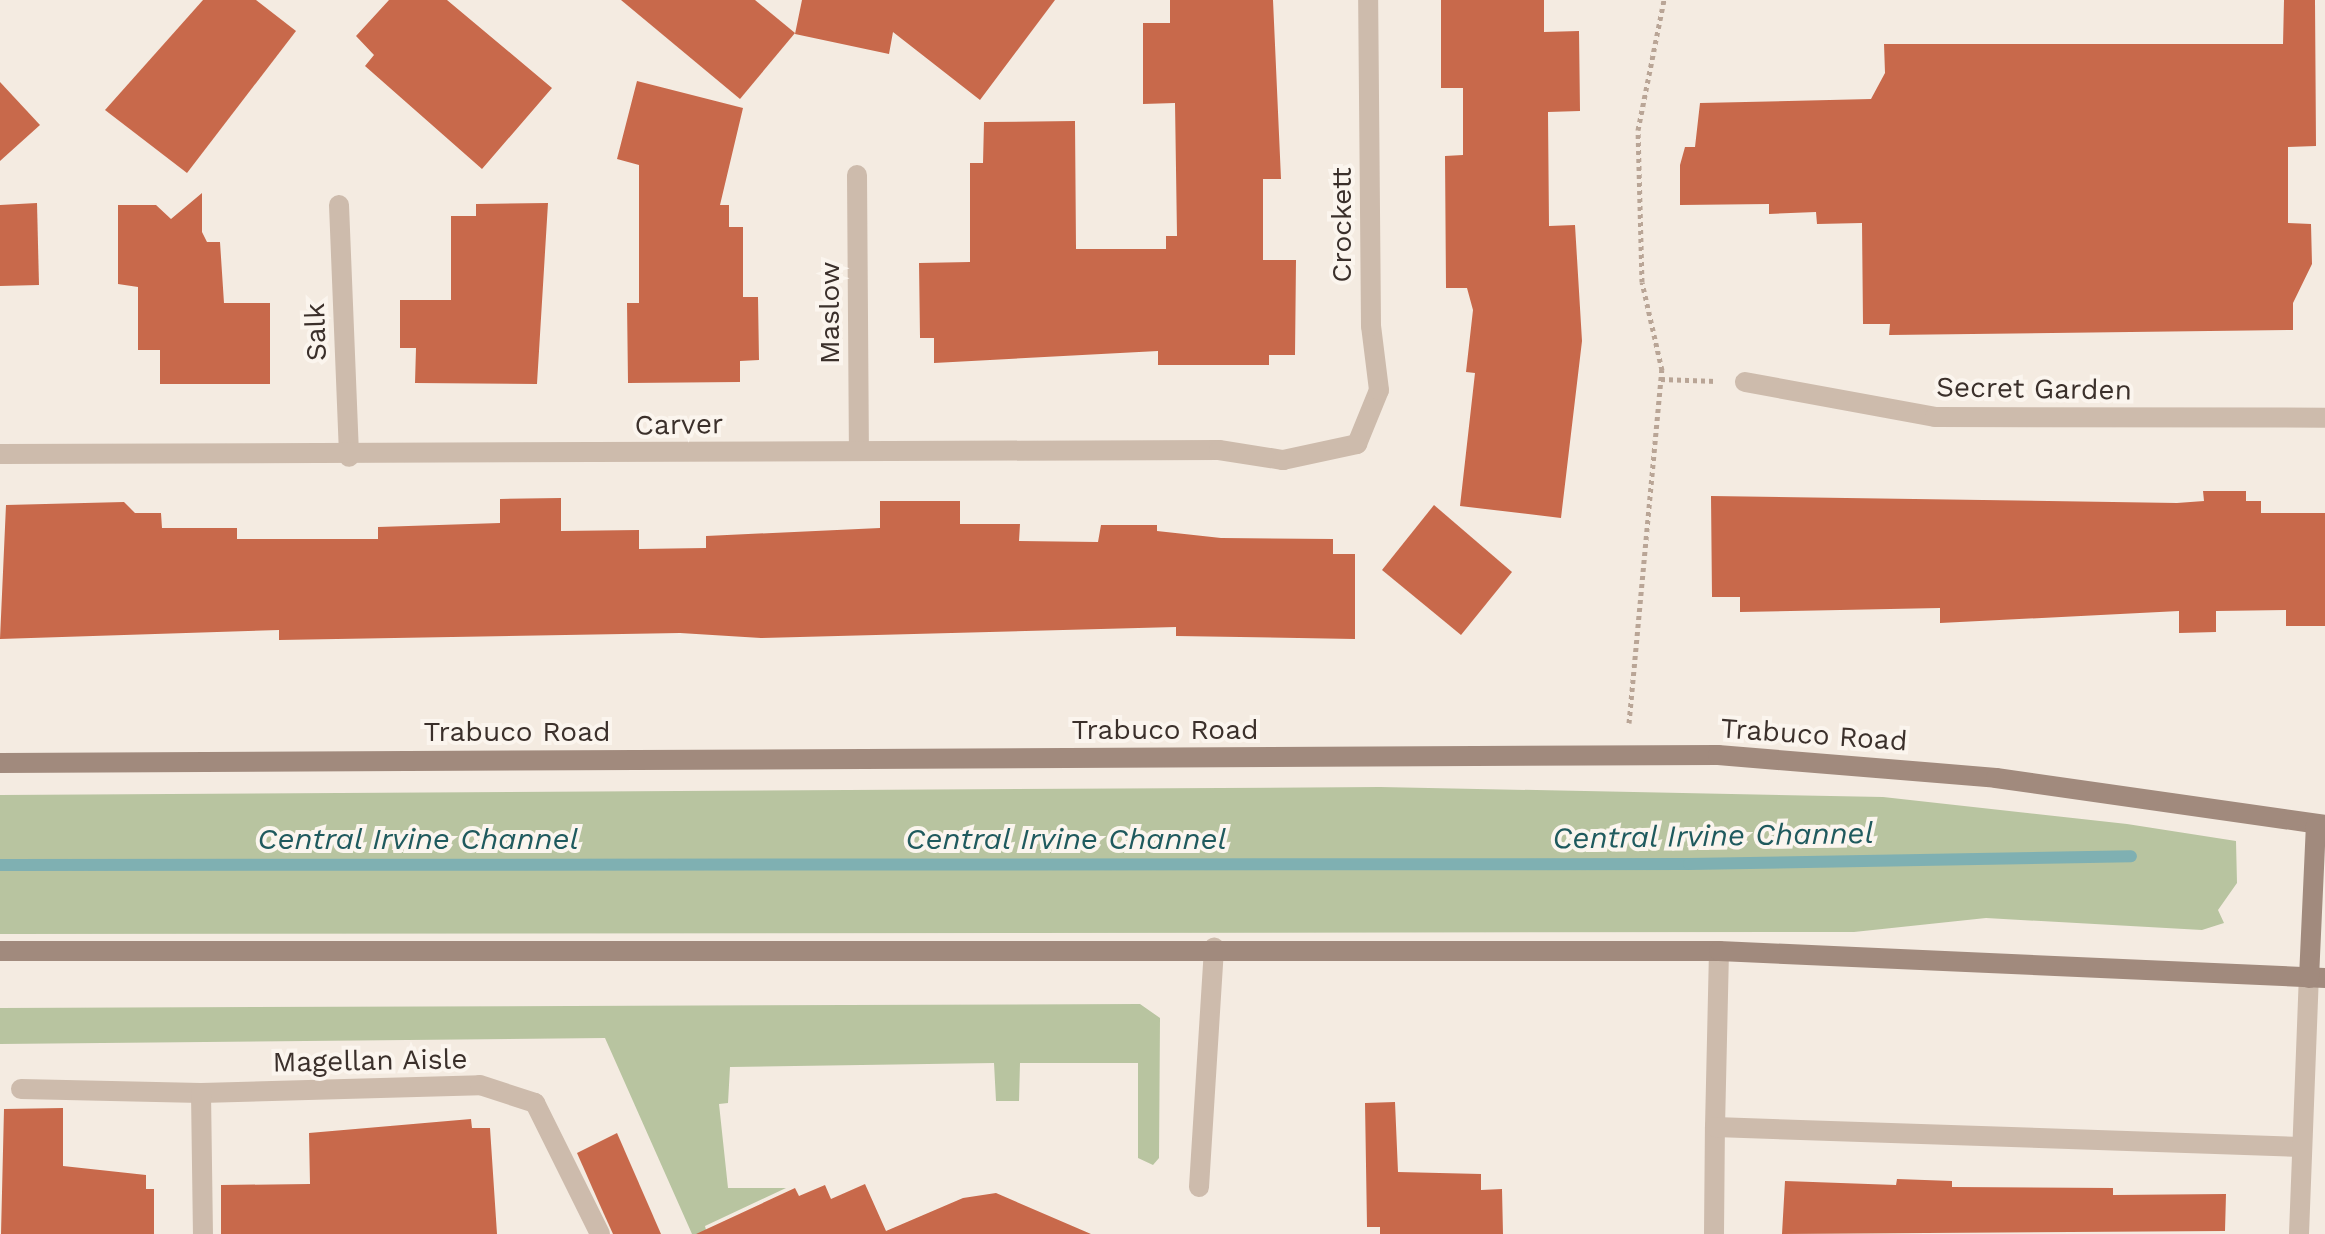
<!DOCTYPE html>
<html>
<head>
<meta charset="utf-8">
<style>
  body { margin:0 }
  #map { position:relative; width:2325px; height:1234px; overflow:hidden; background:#f4ebe1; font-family:"Work Sans",sans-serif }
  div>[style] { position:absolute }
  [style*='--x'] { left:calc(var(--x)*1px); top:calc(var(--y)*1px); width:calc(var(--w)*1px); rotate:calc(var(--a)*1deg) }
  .green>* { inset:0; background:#b8c4a0 }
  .stream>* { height:12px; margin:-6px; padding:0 6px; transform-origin:6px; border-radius:6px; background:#7fb0b2 }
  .building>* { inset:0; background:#c8694b }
  .path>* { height:5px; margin-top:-2.5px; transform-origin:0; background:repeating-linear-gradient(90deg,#b9a596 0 4px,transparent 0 8px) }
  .lane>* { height:20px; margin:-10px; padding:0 10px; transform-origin:10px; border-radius:10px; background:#cdbbac }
  .street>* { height:20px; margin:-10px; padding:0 10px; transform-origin:10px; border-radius:10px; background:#cdbbac }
  .secondary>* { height:20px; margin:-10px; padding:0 10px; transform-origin:10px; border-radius:10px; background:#a18a7d }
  span { translate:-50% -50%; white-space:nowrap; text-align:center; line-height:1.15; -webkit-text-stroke:8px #fbf5ee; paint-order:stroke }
  .street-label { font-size:28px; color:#3b302b }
  .water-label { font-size:30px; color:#1f5a5e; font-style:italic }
</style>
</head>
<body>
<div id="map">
  <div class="green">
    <i style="clip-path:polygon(1380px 787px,1883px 797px,2127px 824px,2236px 841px,2237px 883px,2218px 910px,2224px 923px,2202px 930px,1986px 918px,1854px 932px,0 934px,0 795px)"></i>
    <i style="clip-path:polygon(1140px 1004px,1160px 1018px,1159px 1158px,1153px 1165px,1138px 1158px,1138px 1063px,1020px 1063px,1019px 1101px,996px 1101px,994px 1063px,730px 1067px,728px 1103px,719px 1104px,728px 1188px,786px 1188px,705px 1226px,707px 1234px,692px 1234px,605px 1038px,0 1044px,0 1008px)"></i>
  </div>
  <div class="stream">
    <i style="--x:0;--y:865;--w:1689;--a:-0.03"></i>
    <i style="--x:1689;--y:864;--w:442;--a:-1"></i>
  </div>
  <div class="building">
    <i style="clip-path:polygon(203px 0,256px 0,296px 31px,187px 173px,105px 110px)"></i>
    <i style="clip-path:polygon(389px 0,447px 0,552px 88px,482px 169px,365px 66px,374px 55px,356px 36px)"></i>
    <i style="clip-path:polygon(621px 0,755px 0,795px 33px,740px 99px)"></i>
    <i style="clip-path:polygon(802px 0,1055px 0,980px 100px,893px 32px,889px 54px,795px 34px)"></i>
    <i style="clip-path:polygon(1170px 0,1273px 0,1281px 179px,1263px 179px,1263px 260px,1296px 260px,1295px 355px,1269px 355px,1269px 365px,1158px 365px,1158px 351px,934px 363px,934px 338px,920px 338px,919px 263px,970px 262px,970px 163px,983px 163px,984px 122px,1075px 121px,1076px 249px,1166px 249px,1166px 236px,1177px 236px,1175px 103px,1143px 104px,1143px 23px,1170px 23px)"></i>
    <i style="clip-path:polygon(1441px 0,1544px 0,1544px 32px,1579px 31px,1580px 111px,1548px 112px,1549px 226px,1575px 225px,1582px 341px,1561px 518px,1460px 506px,1475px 373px,1466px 372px,1473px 310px,1467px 288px,1446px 288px,1445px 156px,1463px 155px,1463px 88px,1441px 88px)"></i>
    <i style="clip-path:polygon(2284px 0,2315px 0,2316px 146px,2288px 147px,2288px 223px,2311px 224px,2312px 264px,2293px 303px,2293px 330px,1889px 335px,1890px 324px,1863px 324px,1862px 223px,1817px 224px,1816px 212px,1769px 214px,1769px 204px,1680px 205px,1680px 165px,1685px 147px,1695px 147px,1700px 103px,1871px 99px,1885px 73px,1884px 44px,2283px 44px)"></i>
    <i style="clip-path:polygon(637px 81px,743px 108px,720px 205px,729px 205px,729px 227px,743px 227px,743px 297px,758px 297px,759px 360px,740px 361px,740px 382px,628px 383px,627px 303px,639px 303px,639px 165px,617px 159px)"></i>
    <i style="clip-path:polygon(0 82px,40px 125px,0 161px)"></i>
    <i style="clip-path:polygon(202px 193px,202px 232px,207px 242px,220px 242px,224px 303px,270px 303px,270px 384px,160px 384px,160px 350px,138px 350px,138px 287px,118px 284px,118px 205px,156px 205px,171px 219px)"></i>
    <i style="clip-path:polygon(37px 203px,39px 285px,0 286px,0 205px)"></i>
    <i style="clip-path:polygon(548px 203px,537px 384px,415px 383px,416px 348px,400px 348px,400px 300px,451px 300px,451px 216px,476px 216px,476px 204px)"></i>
    <i style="clip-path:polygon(2203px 491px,2246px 491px,2246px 501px,2261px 501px,2261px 513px,2325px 513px,2325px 626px,2286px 626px,2286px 610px,2216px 611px,2216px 632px,2179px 633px,2179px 611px,1940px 623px,1940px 608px,1740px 612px,1740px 597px,1712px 597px,1711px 496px,2177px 503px,2204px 501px)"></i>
    <i style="clip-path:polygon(561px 498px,561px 531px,639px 530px,639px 549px,706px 548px,706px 536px,880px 528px,880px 501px,960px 501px,960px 524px,1020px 524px,1019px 541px,1098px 542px,1101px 525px,1157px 525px,1157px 531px,1221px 538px,1333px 539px,1333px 554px,1355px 554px,1355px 639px,1176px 636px,1176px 627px,761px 638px,680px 633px,279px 640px,279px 630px,0 639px,6px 505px,124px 502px,135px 513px,161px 513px,162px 528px,237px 528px,237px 539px,378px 539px,378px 527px,500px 523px,500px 499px)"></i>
    <i style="clip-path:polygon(1434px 505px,1512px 572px,1461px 635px,1382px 570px)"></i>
    <i style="clip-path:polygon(1395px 1102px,1398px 1172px,1481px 1174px,1481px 1190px,1502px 1189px,1503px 1234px,1380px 1234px,1380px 1227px,1367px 1227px,1365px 1103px)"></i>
    <i style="clip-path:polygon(63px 1108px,63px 1166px,146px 1175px,146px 1189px,154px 1189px,154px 1234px,1px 1234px,4px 1109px)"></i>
    <i style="clip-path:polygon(471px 1119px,472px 1128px,490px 1128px,497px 1234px,221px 1234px,221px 1185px,310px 1184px,309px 1133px)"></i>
    <i style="clip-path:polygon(617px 1133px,661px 1234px,613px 1234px,599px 1203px,577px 1153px)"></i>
    <i style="clip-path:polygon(1897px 1179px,1952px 1181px,1952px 1187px,2113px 1188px,2113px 1195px,2226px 1194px,2225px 1231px,1782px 1234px,1785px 1181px,1896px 1185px)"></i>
    <i style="clip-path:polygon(865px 1184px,886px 1231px,963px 1198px,996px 1193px,1091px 1234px,696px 1234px,795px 1188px,799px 1196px,825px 1185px,831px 1199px)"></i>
  </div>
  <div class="path">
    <i style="--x:1661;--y:379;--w:55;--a:2.1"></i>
    <i style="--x:1629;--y:723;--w:355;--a:-84.7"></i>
    <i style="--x:1662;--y:370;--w:90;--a:-102.8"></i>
    <i style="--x:1642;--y:282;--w:152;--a:-91.5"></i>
    <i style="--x:1638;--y:130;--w:133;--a:-78.7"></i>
  </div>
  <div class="lane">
    <i style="--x:1715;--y:1127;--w:176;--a:-88.7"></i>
    <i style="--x:1199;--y:1187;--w:240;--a:-86.4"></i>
    <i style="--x:1714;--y:1234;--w:107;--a:-89.5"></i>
    <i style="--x:1715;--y:1127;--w:586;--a:1.95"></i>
    <i style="--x:2299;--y:1234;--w:256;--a:-87.8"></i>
  </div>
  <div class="street">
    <i style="--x:857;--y:175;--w:276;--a:89.6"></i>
    <i style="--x:339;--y:205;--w:252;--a:87.7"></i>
    <i style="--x:1745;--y:382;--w:193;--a:10.4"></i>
    <i style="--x:1935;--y:417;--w:390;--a:0.1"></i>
    <i style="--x:0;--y:454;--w:1219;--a:-0.19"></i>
    <i style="--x:1219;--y:450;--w:65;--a:8.9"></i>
    <i style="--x:1283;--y:460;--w:76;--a:-12.2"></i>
    <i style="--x:1357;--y:444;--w:58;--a:-67.8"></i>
    <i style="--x:1379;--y:390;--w:64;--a:-97.1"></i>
    <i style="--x:1371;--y:326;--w:326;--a:-90.5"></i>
    <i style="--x:21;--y:1089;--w:180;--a:1.3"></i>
    <i style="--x:201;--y:1093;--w:279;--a:-1.6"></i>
    <i style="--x:480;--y:1085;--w:58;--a:18.1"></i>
    <i style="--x:535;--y:1103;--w:146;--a:63.6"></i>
    <i style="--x:201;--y:1093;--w:141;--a:89.2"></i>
  </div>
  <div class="secondary">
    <i style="--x:0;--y:763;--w:1718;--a:-0.27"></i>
    <i style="--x:1718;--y:755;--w:279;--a:4.7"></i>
    <i style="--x:1996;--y:778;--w:332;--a:8.1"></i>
    <i style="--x:0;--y:951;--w:1719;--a:0"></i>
    <i style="--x:1719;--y:951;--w:607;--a:2.55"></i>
    <i style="--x:2309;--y:978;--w:154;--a:-87.4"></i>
  </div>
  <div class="street-label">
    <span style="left:1342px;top:225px;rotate:-90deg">Crockett</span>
    <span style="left:830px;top:313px;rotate:-90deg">Maslow</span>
    <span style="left:316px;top:332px;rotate:-92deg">Salk</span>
    <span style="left:2034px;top:389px;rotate:1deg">Secret Garden</span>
    <span style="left:679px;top:425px;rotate:-1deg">Carver</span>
    <span style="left:1165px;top:730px">Trabuco Road</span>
    <span style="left:517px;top:732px">Trabuco Road</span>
    <span style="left:1814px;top:735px;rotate:4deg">Trabuco Road</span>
    <span style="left:370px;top:1061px;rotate:-1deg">Magellan Aisle</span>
  </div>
  <div class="water-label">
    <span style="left:1713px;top:836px;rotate:-1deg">Central Irvine Channel</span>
    <span style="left:418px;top:839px">Central Irvine Channel</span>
    <span style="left:1066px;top:839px">Central Irvine Channel</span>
  </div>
</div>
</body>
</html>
